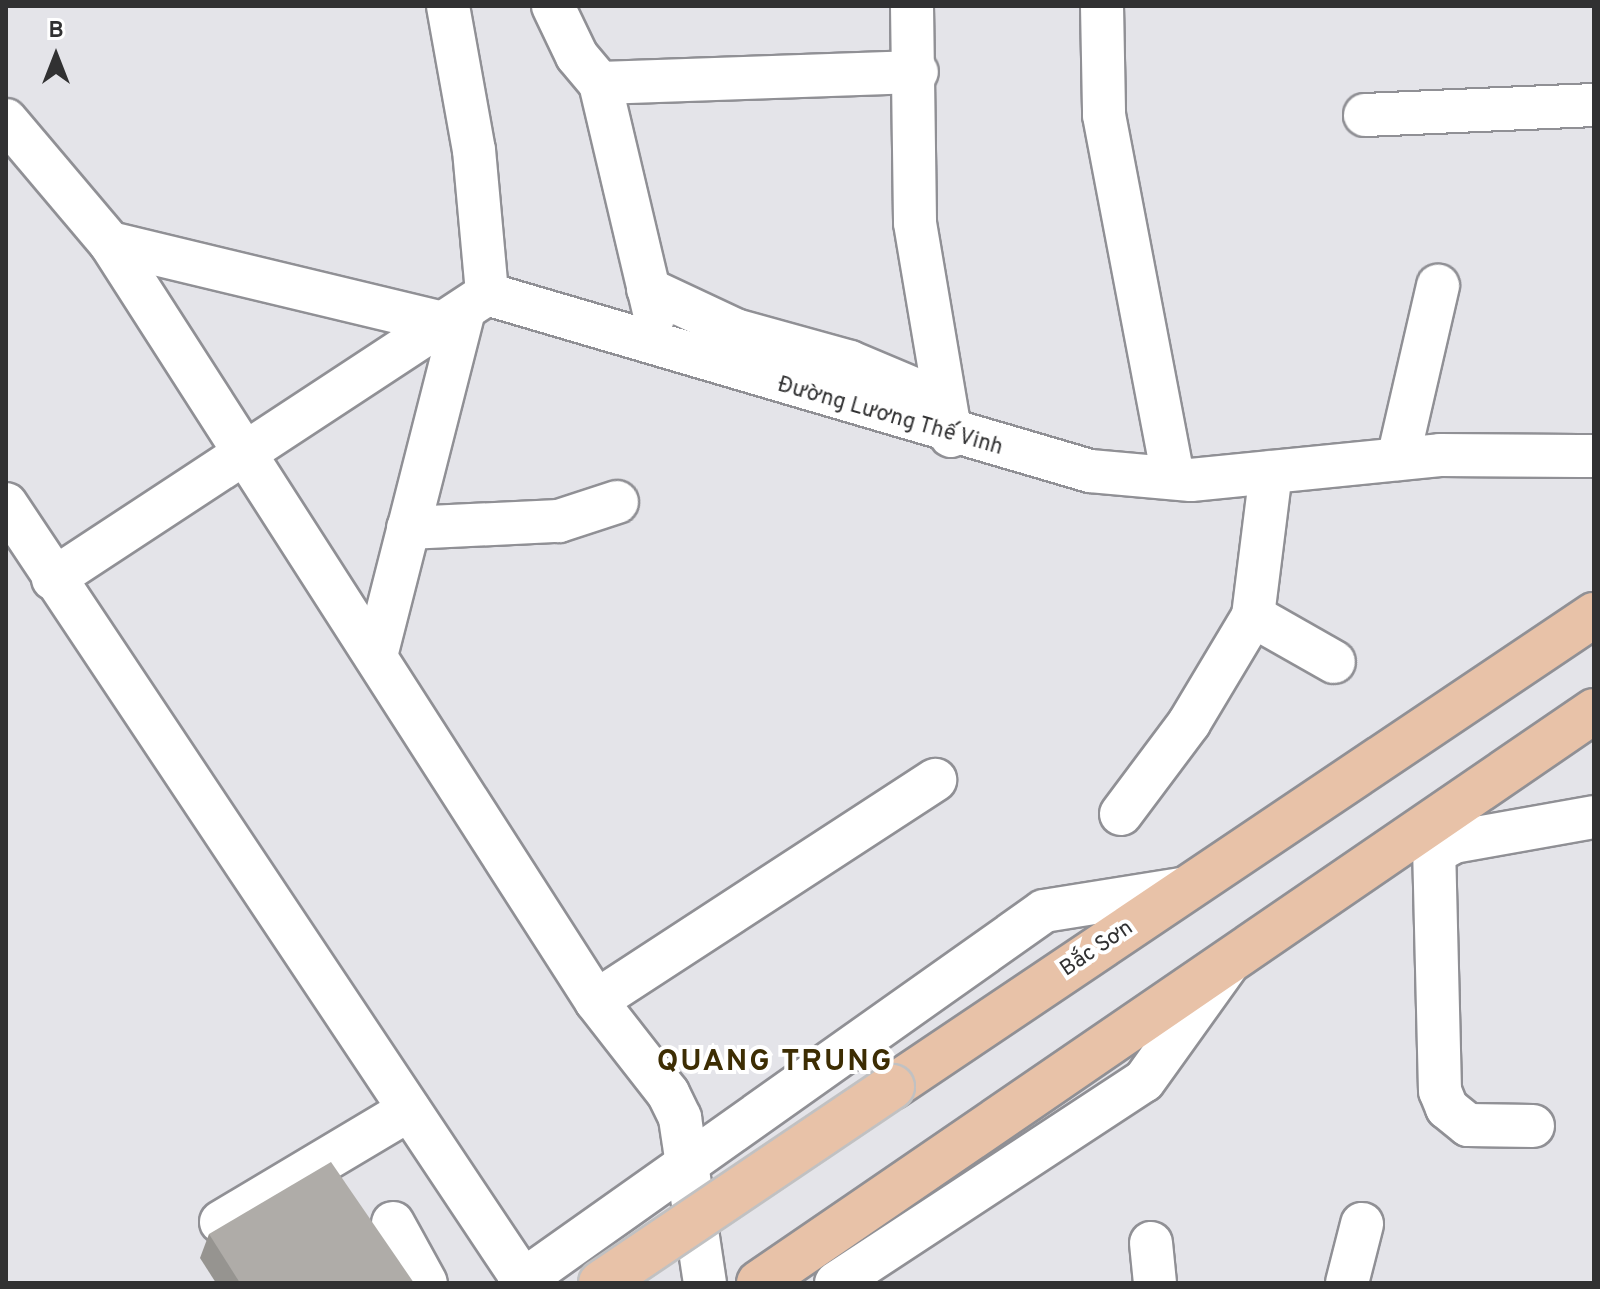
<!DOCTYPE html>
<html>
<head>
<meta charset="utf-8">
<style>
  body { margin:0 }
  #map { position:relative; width:1600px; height:1289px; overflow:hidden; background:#e4e4e9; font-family:Overpass,sans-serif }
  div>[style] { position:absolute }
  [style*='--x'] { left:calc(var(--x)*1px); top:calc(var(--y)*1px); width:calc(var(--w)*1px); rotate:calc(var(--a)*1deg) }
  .roads { filter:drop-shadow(2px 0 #909095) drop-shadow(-2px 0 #909095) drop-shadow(0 2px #909095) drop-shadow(0 -2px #909095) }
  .minor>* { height:42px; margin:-21px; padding:0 21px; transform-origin:21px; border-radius:21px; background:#fff }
  .major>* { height:44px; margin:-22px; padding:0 22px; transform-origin:22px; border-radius:22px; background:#e8c2a8 }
  .bridges { filter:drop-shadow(2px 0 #c1c1c2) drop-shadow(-2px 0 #c1c1c2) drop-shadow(0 2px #c1c1c2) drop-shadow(0 -2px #c1c1c2) }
  .major-bridge>* { height:44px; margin:-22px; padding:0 22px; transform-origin:22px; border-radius:22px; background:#e8c2a8 }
  .wall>* { inset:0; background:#969490 }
  .building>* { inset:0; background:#afaca8 }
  span { translate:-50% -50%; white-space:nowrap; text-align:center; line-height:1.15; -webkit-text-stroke:8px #fff; paint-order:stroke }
  .street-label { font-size:22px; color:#313132 }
  .district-label { font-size:30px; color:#3d2d03; font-weight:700; letter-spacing:2px }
  .frame { position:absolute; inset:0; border:8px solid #313132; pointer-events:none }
  .north { position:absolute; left:16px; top:16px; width:80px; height:80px; -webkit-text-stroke:6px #fff; paint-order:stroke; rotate:0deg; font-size:22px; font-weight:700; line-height:32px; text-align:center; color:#313132 }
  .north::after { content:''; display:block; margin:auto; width:28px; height:36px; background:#313132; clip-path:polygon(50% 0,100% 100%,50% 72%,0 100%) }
</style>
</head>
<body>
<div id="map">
  <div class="roads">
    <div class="minor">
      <i style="--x:448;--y:6;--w:146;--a:79.8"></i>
      <i style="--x:474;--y:150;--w:145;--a:84.8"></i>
      <i style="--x:487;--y:294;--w:628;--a:16.36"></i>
      <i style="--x:1090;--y:471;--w:101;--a:5.1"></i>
      <i style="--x:1191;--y:480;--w:250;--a:-5.7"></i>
      <i style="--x:1440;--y:455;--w:154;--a:0.4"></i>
      <i style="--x:553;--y:6;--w:55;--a:64.4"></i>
      <i style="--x:577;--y:56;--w:35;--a:50"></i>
      <i style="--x:600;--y:83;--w:317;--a:-2"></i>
      <i style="--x:912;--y:6;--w:217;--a:89.2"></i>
      <i style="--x:915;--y:223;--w:216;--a:80.4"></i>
      <i style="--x:1102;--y:6;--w:109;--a:88.9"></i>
      <i style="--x:1104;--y:115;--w:369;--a:79.2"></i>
      <i style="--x:600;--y:83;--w:238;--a:76.7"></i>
      <i style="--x:1365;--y:115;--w:229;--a:-2.5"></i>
      <i style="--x:6;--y:120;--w:161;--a:49.8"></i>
      <i style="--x:110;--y:243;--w:900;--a:57.33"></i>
      <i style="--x:596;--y:1001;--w:117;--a:52"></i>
      <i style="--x:668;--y:1093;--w:28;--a:64"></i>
      <i style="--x:680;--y:1118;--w:167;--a:81.4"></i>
      <i style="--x:110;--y:243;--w:343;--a:13.5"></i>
      <i style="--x:648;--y:289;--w:96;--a:25.2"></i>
      <i style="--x:735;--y:330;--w:119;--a:15.5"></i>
      <i style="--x:850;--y:362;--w:101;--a:22.8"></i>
      <i style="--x:1398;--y:459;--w:178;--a:-77"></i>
      <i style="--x:6;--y:504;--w:936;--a:56.33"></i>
      <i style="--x:408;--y:528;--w:151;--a:-2.7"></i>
      <i style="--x:559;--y:521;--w:61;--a:-18.1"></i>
      <i style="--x:53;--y:579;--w:519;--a:-33.29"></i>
      <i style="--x:1253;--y:616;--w:93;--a:29.6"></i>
      <i style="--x:377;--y:652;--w:353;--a:-75.7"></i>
      <i style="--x:1121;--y:814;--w:114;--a:-53.2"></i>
      <i style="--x:1189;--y:723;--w:125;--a:-59.1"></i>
      <i style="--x:1253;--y:616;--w:145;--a:-82.9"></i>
      <i style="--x:596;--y:1001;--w:405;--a:-33.1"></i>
      <i style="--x:1533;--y:1126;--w:65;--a:-179.1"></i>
      <i style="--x:1468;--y:1125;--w:27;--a:-141"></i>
      <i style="--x:1447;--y:1108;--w:18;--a:-112"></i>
      <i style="--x:1440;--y:1091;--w:238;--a:-91.4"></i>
      <i style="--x:1434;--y:853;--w:23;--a:-29"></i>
      <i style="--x:1454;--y:842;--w:142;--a:-10.1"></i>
      <i style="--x:221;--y:1222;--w:219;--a:-30.8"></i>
      <i style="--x:393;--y:1223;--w:68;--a:61.2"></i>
      <i style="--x:1151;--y:1243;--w:40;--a:84.3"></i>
      <i style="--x:519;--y:1283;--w:643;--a:-35.32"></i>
      <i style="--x:1044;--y:911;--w:145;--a:-9.1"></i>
      <i style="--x:836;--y:1283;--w:368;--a:-33.3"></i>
      <i style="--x:1144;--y:1081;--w:143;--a:-54.4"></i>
      <i style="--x:1347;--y:1283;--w:61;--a:-75.7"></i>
    </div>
    <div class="major">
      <i style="--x:892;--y:1087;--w:846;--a:-33.92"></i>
      <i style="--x:759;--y:1283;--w:1012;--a:-34.41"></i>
    </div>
  </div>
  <div class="bridges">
    <div class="major-bridge">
      <i style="--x:601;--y:1283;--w:351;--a:-34"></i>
    </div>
  </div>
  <div class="wall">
    <i style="clip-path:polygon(209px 1234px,414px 1283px,216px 1283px,200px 1258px)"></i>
  </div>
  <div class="building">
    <i style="clip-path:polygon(331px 1162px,414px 1283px,240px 1283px,209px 1234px)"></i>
  </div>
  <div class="street-label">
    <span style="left:890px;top:417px;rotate:16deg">Đường Lương Thế Vinh</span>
    <span style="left:1097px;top:949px;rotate:-34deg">Bắc Sơn</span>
  </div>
  <div class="district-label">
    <span style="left:775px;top:1063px">QUANG TRUNG</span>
  </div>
  <div class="frame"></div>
  <div class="north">B</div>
</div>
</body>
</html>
